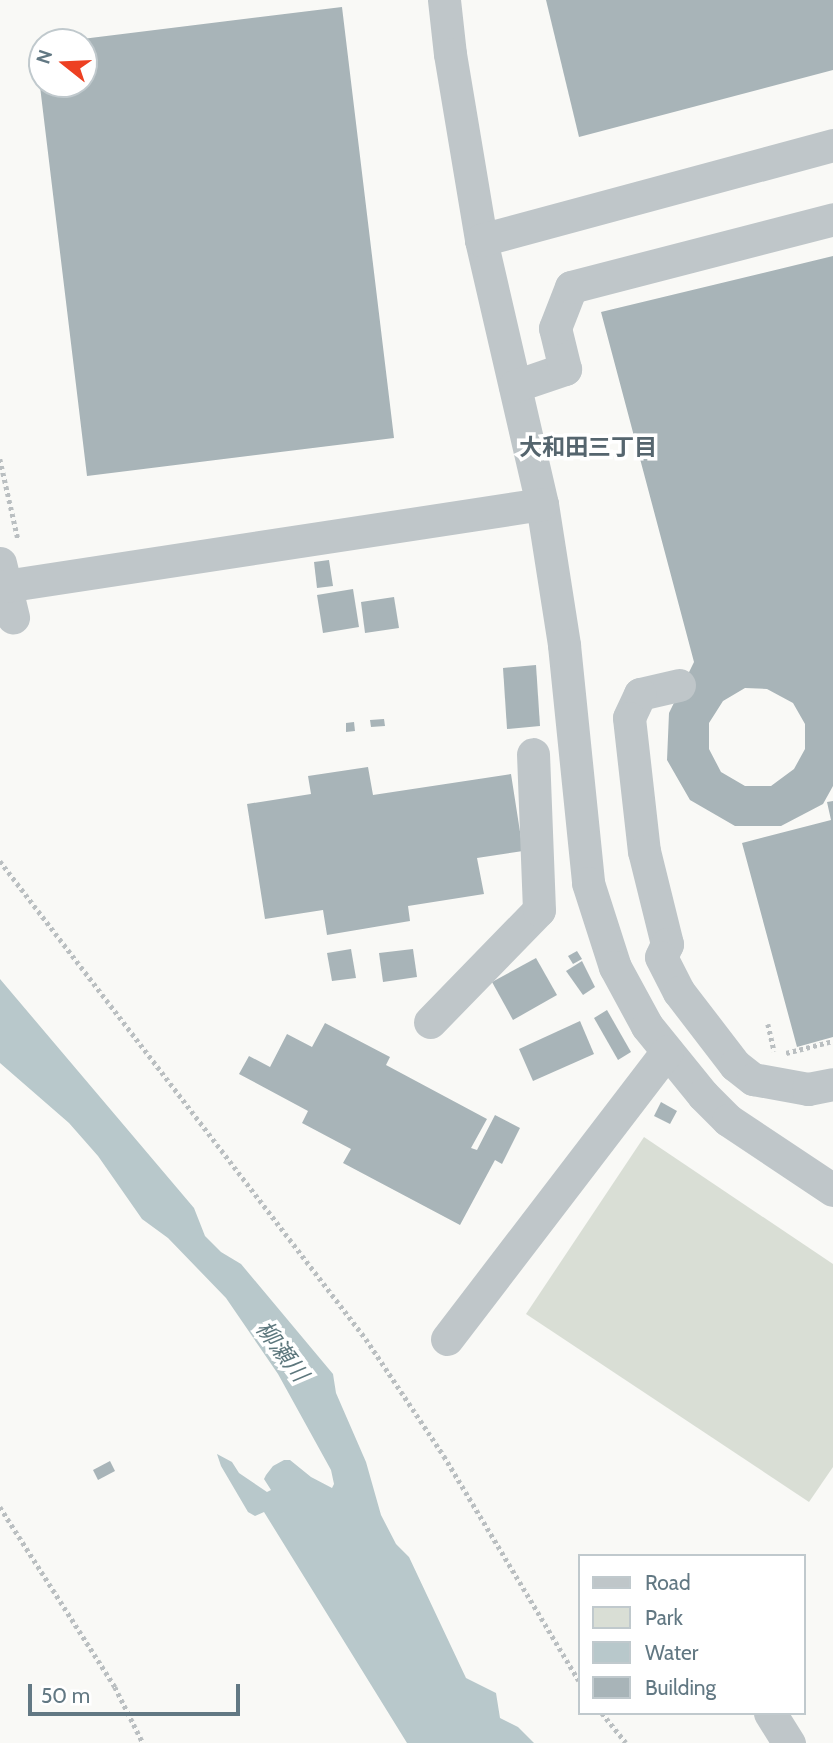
<!DOCTYPE html>
<html>
<head>
<meta charset="utf-8">
<style>
  body { margin:0 }
  #map { position:relative; width:833px; height:1743px; overflow:hidden; background:#f9f9f6; font-family:Cabin,"Noto Sans JP",sans-serif }
  div>[style] { position:absolute }
  [style*='--x'] { left:calc(var(--x)*1px); top:calc(var(--y)*1px); width:calc(var(--w)*1px); rotate:calc(var(--a)*1deg) }
  .green>* { inset:0; background:#d9ded5 }
  .water>* { inset:0; background:#b8c8cb }
  .building>* { inset:0; background:#a8b4b8 }
  .path>* { height:4.5px; margin-top:-2.25px; transform-origin:0; background:repeating-linear-gradient(90deg,#babfc1 0 3.5px,transparent 0 7px) }
  .minor>* { height:33px; margin:-16.5px; padding:0 16.5px; transform-origin:16.5px; border-radius:16.5px; background:#bfc6c9 }
  span { translate:-50% -50%; white-space:nowrap; text-align:center; line-height:1.15; -webkit-text-stroke:7px #fff; paint-order:stroke }
  .neighbourhood-label { font-size:23px; color:#55656e; font-weight:700 }
  .water-label { font-size:23px; color:#5d777d; font-style:italic }
  .legend { position:absolute; left:578px; top:1554px; width:228px; height:161px; box-sizing:border-box; background:#fff; border:2px solid #c0c9cd; margin:0; padding:9px 12px; list-style:none; font-size:21px; color:#627883 }
  .legend li { display:flex; align-items:center; gap:14px; height:35px }
  .legend b { width:35px; border:2px solid #c0c9cd }
  .north { position:absolute; left:28px; top:28px; width:70px; height:70px; box-sizing:border-box; background:#fff; border:2px solid #c0c9cd; border-radius:50%; rotate:288deg; font-size:19px; font-weight:700; line-height:28px; text-align:center; color:#627883 }
  .north::after { content:''; display:block; margin:auto; width:24px; height:32px; background:#ed4022; clip-path:polygon(50% 0,100% 100%,50% 72%,0 100%) }
  .scale { position:absolute; left:28px; top:1684px; width:212px; height:32px; box-sizing:border-box; border:4px solid #627883; border-top:0; padding-left:9px; font-size:21px; line-height:24px; white-space:nowrap; color:#627883; -webkit-text-stroke:5px #fff; paint-order:stroke }
</style>
</head>
<body>
<div id="map">
  <div class="green">
    <i style="clip-path:polygon(644px 1137px,833px 1264px,833px 1467px,809px 1502px,526px 1314px)"></i>
  </div>
  <div class="water">
    <i style="clip-path:polygon(0 979px,194px 1208px,205px 1236px,221px 1252px,241px 1264px,333px 1374px,336px 1393px,366px 1462px,381px 1515px,396px 1544px,409px 1557px,466px 1678px,496px 1693px,500px 1718px,518px 1727px,534px 1743px,407px 1743px,264px 1512px,255px 1516px,248px 1512px,221px 1466px,217px 1454px,232px 1462px,239px 1473px,267px 1492px,271px 1490px,264px 1479px,266px 1475px,273px 1466px,284px 1460px,290px 1460px,311px 1477px,332px 1488px,334px 1484px,331px 1470px,278px 1374px,226px 1298px,168px 1238px,142px 1219px,98px 1156px,69px 1123px,0 1063px)"></i>
  </div>
  <div class="building">
    <i style="clip-path:polygon(546px 0,833px 0,833px 70px,579px 137px)"></i>
    <i style="clip-path:polygon(342px 7px,394px 438px,87px 476px,35px 45px,42px 44px,42px 84px,84px 84px,84px 42px,74px 40px)"></i>
    <i style="clip-path:polygon(evenodd,833px 256px,833px 786px,823px 804px,781px 826px,735px 826px,690px 800px,667px 760px,669px 713px,694px 662px,601px 312px,833px 256px,745px 688px,767px 689px,793px 703px,805px 724px,805px 749px,794px 769px,771px 786px,745px 786px,721px 772px,709px 749px,709px 723px,723px 701px,745px 688px)"></i>
    <i style="clip-path:polygon(329px 560px,333px 586px,317px 588px,314px 562px)"></i>
    <i style="clip-path:polygon(353px 589px,359px 627px,323px 633px,317px 595px)"></i>
    <i style="clip-path:polygon(394px 597px,399px 628px,365px 633px,361px 602px)"></i>
    <i style="clip-path:polygon(536px 665px,540px 726px,507px 729px,503px 668px)"></i>
    <i style="clip-path:polygon(384px 719px,385px 726px,371px 727px,370px 720px)"></i>
    <i style="clip-path:polygon(354px 722px,355px 731px,346px 732px,346px 723px)"></i>
    <i style="clip-path:polygon(368px 767px,373px 795px,511px 774px,523px 851px,477px 858px,484px 894px,408px 906px,410px 921px,327px 935px,323px 910px,265px 919px,247px 804px,311px 794px,308px 776px)"></i>
    <i style="clip-path:polygon(833px 801px,833px 1037px,797px 1047px,742px 843px,831px 820px,827px 802px)"></i>
    <i style="clip-path:polygon(351px 949px,356px 978px,332px 981px,327px 953px)"></i>
    <i style="clip-path:polygon(413px 949px,417px 977px,383px 982px,379px 953px)"></i>
    <i style="clip-path:polygon(577px 951px,582px 959px,573px 964px,568px 956px)"></i>
    <i style="clip-path:polygon(536px 958px,557px 995px,513px 1020px,492px 982px)"></i>
    <i style="clip-path:polygon(582px 961px,595px 987px,583px 995px,566px 971px)"></i>
    <i style="clip-path:polygon(607px 1010px,631px 1052px,618px 1060px,594px 1018px)"></i>
    <i style="clip-path:polygon(580px 1021px,594px 1054px,533px 1081px,519px 1049px)"></i>
    <i style="clip-path:polygon(325px 1023px,390px 1057px,386px 1065px,487px 1119px,471px 1148px,477px 1150px,495px 1115px,520px 1128px,502px 1164px,495px 1160px,460px 1225px,343px 1163px,351px 1149px,302px 1123px,308px 1111px,239px 1074px,249px 1056px,270px 1067px,287px 1034px,312px 1047px)"></i>
    <i style="clip-path:polygon(661px 1102px,677px 1111px,670px 1124px,654px 1116px)"></i>
    <i style="clip-path:polygon(110px 1461px,115px 1471px,98px 1480px,93px 1470px)"></i>
  </div>
  <div class="path">
    <i style="--x:0;--y:459;--w:82;--a:77.3"></i>
    <i style="--x:0;--y:861;--w:602;--a:52.56"></i>
    <i style="--x:366;--y:1339;--w:141;--a:56.3"></i>
    <i style="--x:444;--y:1456;--w:262;--a:59"></i>
    <i style="--x:768;--y:1024;--w:28;--a:77"></i>
    <i style="--x:786;--y:1053;--w:49;--a:-14.3"></i>
    <i style="--x:0;--y:1507;--w:214;--a:57.4"></i>
    <i style="--x:115;--y:1687;--w:63;--a:63.4"></i>
    <i style="--x:602;--y:1713;--w:38;--a:51"></i>
  </div>
  <div class="minor">
    <i style="--x:444;--y:0;--w:54;--a:83.7"></i>
    <i style="--x:450;--y:54;--w:189;--a:80.5"></i>
    <i style="--x:481;--y:240;--w:271;--a:77"></i>
    <i style="--x:542;--y:504;--w:143;--a:81.1"></i>
    <i style="--x:564;--y:645;--w:239;--a:84.2"></i>
    <i style="--x:588;--y:883;--w:88;--a:72.2"></i>
    <i style="--x:615;--y:967;--w:67;--a:61.5"></i>
    <i style="--x:647;--y:1026;--w:89;--a:50.9"></i>
    <i style="--x:703;--y:1095;--w:35;--a:45"></i>
    <i style="--x:728;--y:1120;--w:126;--a:33.7"></i>
    <i style="--x:481;--y:240;--w:365;--a:-15.1"></i>
    <i style="--x:515;--y:386;--w:53;--a:-18.8"></i>
    <i style="--x:565;--y:369;--w:42;--a:-103.7"></i>
    <i style="--x:555;--y:328;--w:44;--a:-68.7"></i>
    <i style="--x:571;--y:287;--w:271;--a:-14.5"></i>
    <i style="--x:0;--y:563;--w:56;--a:76.5"></i>
    <i style="--x:5;--y:586;--w:543;--a:-8.68"></i>
    <i style="--x:679;--y:685;--w:40;--a:167"></i>
    <i style="--x:640;--y:694;--w:26;--a:115"></i>
    <i style="--x:629;--y:718;--w:134;--a:83.6"></i>
    <i style="--x:644;--y:851;--w:96;--a:76.1"></i>
    <i style="--x:667;--y:944;--w:14;--a:115"></i>
    <i style="--x:661;--y:957;--w:39;--a:63"></i>
    <i style="--x:679;--y:992;--w:92;--a:52.5"></i>
    <i style="--x:735;--y:1065;--w:23;--a:38"></i>
    <i style="--x:753;--y:1079;--w:56;--a:10.3"></i>
    <i style="--x:808;--y:1089;--w:25;--a:-11"></i>
    <i style="--x:430;--y:1022;--w:156;--a:-45.8"></i>
    <i style="--x:539;--y:910;--w:156;--a:-92.2"></i>
    <i style="--x:447;--y:1339;--w:362;--a:-52.6"></i>
    <i style="--x:770;--y:1713;--w:36;--a:58"></i>
  </div>
  <div class="neighbourhood-label">
    <span style="left:588px;top:447px">大和田三丁目</span>
  </div>
  <div class="water-label">
    <span style="left:282px;top:1351px;rotate:53deg">柳瀬川</span>
  </div>
  <ul class="legend">
  <li><b style="height:9px;background:#bfc6c9"></b>Road</li>
  <li><b style="height:19px;background:#d9ded5"></b>Park</li>
  <li><b style="height:19px;background:#b8c8cb"></b>Water</li>
  <li><b style="height:19px;background:#a8b4b8"></b>Building</li>
  </ul>
  <div class="north">N</div>
  <div class="scale">50 m</div>
</div>
</body>
</html>
